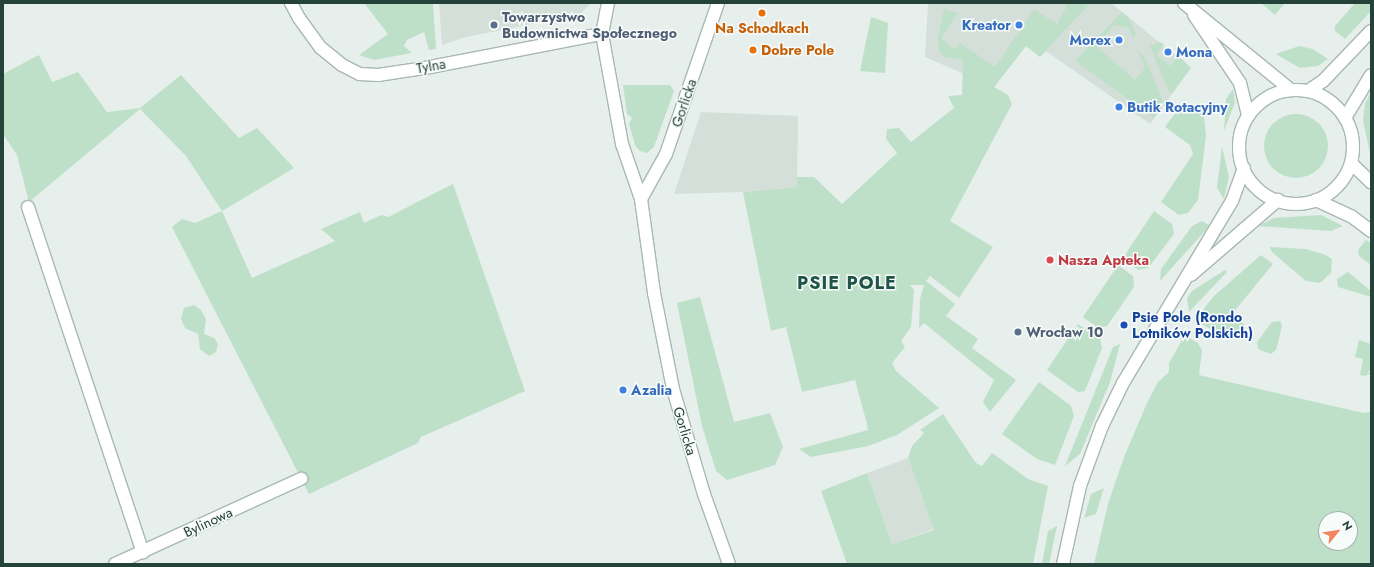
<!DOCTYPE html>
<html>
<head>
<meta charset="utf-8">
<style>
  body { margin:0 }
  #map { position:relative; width:1374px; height:567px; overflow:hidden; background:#e6efeb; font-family:Jost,sans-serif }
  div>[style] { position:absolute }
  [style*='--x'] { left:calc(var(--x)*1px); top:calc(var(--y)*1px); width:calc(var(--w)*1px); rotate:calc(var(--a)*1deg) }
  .built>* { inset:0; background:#d4dfda }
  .green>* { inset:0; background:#bfe0c8 }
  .round { border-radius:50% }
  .roads { filter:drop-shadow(1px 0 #a8b8b2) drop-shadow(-1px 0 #a8b8b2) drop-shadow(0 1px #a8b8b2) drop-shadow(0 -1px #a8b8b2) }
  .street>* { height:12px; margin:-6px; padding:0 6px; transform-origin:6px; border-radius:6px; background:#fff }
  .secondary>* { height:12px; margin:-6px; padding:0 6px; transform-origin:6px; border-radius:6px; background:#fff }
  .secondary>.ring { margin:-6px; padding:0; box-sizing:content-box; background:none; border:12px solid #fff; border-radius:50% }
  .dots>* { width:11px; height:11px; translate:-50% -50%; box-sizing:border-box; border:2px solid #f7fbf9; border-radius:50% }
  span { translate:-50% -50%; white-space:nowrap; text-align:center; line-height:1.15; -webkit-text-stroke:3px #f7fbf9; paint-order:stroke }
  .service-label { font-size:14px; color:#4e5e75; font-weight:700 }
  .left { translate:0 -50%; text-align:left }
  .shop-label { font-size:14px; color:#366cbe; font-weight:700 }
  .right { translate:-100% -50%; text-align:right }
  .food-label { font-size:14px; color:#c56008; font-weight:700 }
  .street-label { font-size:14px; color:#24423a }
  .health-label { font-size:14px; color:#be3a42; font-weight:700 }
  .transit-label { font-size:14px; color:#164399; font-weight:700 }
  .district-label { font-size:18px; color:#1f5548; font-weight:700; letter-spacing:1px }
  .frame { position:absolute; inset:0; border:4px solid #24423a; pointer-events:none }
  .north { position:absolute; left:1318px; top:511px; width:40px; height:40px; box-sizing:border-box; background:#f7fbf9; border:1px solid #a3b1ad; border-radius:50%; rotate:60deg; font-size:11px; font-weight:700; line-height:16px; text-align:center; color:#24423a }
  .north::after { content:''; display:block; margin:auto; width:14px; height:18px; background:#f4845f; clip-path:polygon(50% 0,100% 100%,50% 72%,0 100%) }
</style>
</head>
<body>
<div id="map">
  <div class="built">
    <i style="clip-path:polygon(439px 3px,591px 3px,579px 15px,466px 37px,442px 45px)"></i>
    <i style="clip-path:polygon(928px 3px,1111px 3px,1191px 68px,1150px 124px,1046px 51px,1040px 57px,1026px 46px,994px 87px,925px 57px)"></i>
    <i style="clip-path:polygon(701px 112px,798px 116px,797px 187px,743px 192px,674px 194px)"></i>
    <i style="clip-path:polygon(908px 458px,934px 529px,892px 544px,867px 473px)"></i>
  </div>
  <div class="green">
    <i style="clip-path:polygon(364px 3px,433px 3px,436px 49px,429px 50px,424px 32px,407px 40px,404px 46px,412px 53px,374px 60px,359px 55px,388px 34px)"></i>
    <i style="clip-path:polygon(1062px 3px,1090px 3px,1040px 57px,1026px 46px,994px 87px,1008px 95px,1012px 104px,950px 221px,993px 247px,959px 298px,930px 276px,926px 281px,955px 304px,946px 316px,978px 339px,972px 348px,1016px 380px,990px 412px,983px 402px,994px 380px,924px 323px,919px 328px,920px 299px,924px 285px,910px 285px,914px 290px,911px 327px,901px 341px,905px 347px,892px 363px,896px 371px,939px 408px,897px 435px,868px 446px,811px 457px,799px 449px,868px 430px,867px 424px,855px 380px,802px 392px,786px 327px,771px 331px,743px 192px,797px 187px,797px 177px,814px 177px,842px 204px,897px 153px,886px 139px,887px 129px,899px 128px,911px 142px,954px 108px,948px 96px,962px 95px,963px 60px,945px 57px,939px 51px,938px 39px,944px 9px,958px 13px,941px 38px,954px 49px,960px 43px,995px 67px,1034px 9px,1057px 24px,1067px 6px)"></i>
    <i style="clip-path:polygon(1261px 3px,1285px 3px,1275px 15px)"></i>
    <i style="clip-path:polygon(1355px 3px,1371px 3px,1371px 11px,1345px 39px,1335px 31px,1335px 26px)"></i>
    <i style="clip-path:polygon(1122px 12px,1128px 17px,1136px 34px,1133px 37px,1129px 28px,1114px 25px,1096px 46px,1135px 80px,1145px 68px,1138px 51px,1144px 56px,1164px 104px,1154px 118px,1075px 61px)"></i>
    <i style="clip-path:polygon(871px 17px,888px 23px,885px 73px,860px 71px)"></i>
    <i style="clip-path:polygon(1160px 42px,1164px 44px,1156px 55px,1170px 66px,1179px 56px,1191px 68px,1172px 93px,1169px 92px,1150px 46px)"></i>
    <i style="clip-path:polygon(1299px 46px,1313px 49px,1328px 59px,1318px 66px,1300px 68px,1276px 54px)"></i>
    <i style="clip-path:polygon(39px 55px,52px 82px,78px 72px,107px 112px,140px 108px,181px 75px,239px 138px,257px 128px,294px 168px,222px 211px,252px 278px,335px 241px,321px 229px,360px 212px,364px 223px,381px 215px,388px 217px,453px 184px,525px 391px,421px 437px,418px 443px,309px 494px,172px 227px,182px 219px,195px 223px,222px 211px,186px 156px,140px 109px,29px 202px,17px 155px,3px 134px,3px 74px)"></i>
    <i style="clip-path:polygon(623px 85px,670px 85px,674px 91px,654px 147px,647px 153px,640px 151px,635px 145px,629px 124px,632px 118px,627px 114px)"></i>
    <i style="clip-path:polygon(1233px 89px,1235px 102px,1224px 131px,1226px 99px)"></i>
    <i style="clip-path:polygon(1370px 94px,1371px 96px,1371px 158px,1363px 120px,1365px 104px)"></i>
    <i style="clip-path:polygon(1203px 106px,1206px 136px,1198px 200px,1188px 213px,1179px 215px,1161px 202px,1193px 154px,1190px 145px,1165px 127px,1176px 112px)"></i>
    <i class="round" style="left:1264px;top:114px;width:64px;height:64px"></i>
    <i style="clip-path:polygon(1222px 147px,1229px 177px,1224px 199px,1217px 188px)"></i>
    <i style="clip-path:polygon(1154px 211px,1172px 224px,1174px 234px,1148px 268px,1138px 270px,1123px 258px)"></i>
    <i style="clip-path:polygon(1321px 215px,1343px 226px,1331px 231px,1258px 226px,1274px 218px)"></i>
    <i style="clip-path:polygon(1202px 221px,1209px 225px,1205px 231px,1160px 281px,1161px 269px,1192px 226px)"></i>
    <i style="clip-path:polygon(1366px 240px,1371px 243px,1371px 265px,1359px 256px,1358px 250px)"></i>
    <i style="clip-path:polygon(1270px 247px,1306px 249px,1326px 255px,1332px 259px,1331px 273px,1320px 283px,1306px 281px,1272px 252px)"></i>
    <i style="clip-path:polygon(1261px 255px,1273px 264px,1232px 314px,1245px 325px,1239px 332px,1225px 338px,1195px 320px,1214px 296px)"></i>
    <i style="clip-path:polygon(1118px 265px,1133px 276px,1134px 287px,1107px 326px,1098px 328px,1083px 317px)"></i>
    <i style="clip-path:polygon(1225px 270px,1227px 272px,1189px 312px,1187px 298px,1192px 291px)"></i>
    <i style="clip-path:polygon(1348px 272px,1371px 291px,1371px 297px,1338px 287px,1337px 279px)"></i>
    <i style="clip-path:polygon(700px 297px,734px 422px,770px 413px,783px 447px,775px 465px,727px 480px,716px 471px,702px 426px,677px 303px)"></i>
    <i style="clip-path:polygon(194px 305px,201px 310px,206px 319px,204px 334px,214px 338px,218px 344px,216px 352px,209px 356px,200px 349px,198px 334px,185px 328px,181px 319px,184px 308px)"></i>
    <i style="clip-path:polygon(1280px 321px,1282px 326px,1276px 350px,1271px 354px,1258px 349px,1257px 342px,1272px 322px)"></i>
    <i style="clip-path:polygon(1078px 324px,1100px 338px,1102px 348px,1085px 391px,1078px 392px,1047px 370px)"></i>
    <i style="clip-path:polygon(evenodd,1185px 335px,1198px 343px,1202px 350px,1199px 375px,1363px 413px,1371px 412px,1371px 564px,1094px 564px,1108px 504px,1124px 457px,1147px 403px,1158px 382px,1169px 372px,1169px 363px,1185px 335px,1326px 519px,1350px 519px,1350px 543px,1326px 543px,1326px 519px)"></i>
    <i style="clip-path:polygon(1359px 340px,1371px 344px,1371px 369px,1368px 372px,1370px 374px,1364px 376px,1360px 375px,1363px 359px,1355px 357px)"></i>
    <i style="clip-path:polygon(1120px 344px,1110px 382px,1080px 454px,1065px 466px,1113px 347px)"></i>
    <i style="clip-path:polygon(1039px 382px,1071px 406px,1074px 416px,1055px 465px,1037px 459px,1002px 434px)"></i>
    <i style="clip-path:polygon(943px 414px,976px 463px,982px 466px,992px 453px,1028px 479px,1048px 486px,1033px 564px,847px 564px,821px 491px,867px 473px,892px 544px,934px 530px,908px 458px,912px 446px,924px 433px,920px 430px)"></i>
    <i style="clip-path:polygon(1104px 488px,1096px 514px,1084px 518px,1091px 494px)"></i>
    <i style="clip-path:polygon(1057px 526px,1049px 564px,1042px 564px,1048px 531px)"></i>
  </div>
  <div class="roads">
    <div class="street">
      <i style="--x:291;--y:3;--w:17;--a:62"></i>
      <i style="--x:299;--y:18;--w:37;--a:54"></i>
      <i style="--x:321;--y:48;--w:27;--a:39"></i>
      <i style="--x:342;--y:65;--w:20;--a:27"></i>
      <i style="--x:360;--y:74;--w:18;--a:3"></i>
      <i style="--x:378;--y:75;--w:48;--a:-8.5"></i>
      <i style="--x:425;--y:68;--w:180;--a:-10.9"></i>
      <i style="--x:608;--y:3;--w:32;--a:101"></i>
      <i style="--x:602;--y:34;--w:112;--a:79.7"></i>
      <i style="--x:622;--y:144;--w:58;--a:70.9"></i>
      <i style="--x:641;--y:199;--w:95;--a:82.1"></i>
      <i style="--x:654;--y:293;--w:98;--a:78.8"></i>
      <i style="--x:673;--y:389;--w:109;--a:73.6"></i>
      <i style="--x:704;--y:494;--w:74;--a:70.3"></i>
      <i style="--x:1184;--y:3;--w:138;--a:39.1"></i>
      <i style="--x:1194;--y:15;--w:82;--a:55.9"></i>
      <i style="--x:1240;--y:83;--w:34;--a:76"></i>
      <i style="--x:641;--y:199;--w:51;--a:-60.9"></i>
      <i style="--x:666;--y:154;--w:160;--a:-71"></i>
      <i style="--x:28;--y:207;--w:364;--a:71.6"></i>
      <i style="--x:115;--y:564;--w:205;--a:-24.6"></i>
    </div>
    <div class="secondary">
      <i class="ring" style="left:1239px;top:90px;width:102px;height:102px"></i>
      <i style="--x:1308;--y:91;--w:18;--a:-34"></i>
      <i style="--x:1323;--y:81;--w:69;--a:-46.2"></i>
      <i style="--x:1345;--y:118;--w:50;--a:-58.8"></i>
      <i style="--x:1351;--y:163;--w:28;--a:44"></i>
      <i style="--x:1316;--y:200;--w:38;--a:25"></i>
      <i style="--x:1351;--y:216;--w:25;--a:37"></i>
      <i style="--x:1191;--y:275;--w:115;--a:-40.8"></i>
      <i style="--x:1063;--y:564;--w:80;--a:-77.7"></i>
      <i style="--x:1080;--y:486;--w:64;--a:-69.9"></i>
      <i style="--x:1102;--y:426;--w:48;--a:-64"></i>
      <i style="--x:1123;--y:383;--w:212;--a:-59.1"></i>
      <i style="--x:1232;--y:201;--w:35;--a:-70"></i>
    </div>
  </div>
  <div class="dots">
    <i style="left:762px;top:13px;background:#e8710a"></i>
    <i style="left:494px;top:25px;background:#5c6f8a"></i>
    <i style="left:1019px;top:25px;background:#3f7fe0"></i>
    <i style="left:1119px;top:40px;background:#3f7fe0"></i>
    <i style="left:753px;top:50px;background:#e8710a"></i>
    <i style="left:1168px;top:52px;background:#3f7fe0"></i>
    <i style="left:1119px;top:107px;background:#3f7fe0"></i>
    <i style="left:1050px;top:260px;background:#e0444e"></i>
    <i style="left:1124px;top:325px;background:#1a4fb4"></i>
    <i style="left:1018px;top:332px;background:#5c6f8a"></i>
    <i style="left:623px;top:390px;background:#3f7fe0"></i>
  </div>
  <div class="service-label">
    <span class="left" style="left:502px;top:25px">Towarzystwo<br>Budownictwa Społecznego</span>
    <span class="left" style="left:1026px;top:332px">Wrocław 10</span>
  </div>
  <div class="shop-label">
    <span class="right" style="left:1011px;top:25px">Kreator</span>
    <span class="right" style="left:1111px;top:40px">Morex</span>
    <span class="left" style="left:1176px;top:52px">Mona</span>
    <span class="left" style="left:1127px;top:107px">Butik Rotacyjny</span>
    <span class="left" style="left:631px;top:390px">Azalia</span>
  </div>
  <div class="food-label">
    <span style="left:762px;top:28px">Na Schodkach</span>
    <span class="left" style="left:761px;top:50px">Dobre Pole</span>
  </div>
  <div class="street-label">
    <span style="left:431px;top:66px;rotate:-10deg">Tylna</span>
    <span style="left:684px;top:103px;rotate:-71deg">Gorlicka</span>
    <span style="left:685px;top:431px;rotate:73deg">Gorlicka</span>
    <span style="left:208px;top:522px;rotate:-25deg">Bylinowa</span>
  </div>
  <div class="health-label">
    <span class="left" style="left:1058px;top:260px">Nasza Apteka</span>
  </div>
  <div class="transit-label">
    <span class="left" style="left:1132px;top:325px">Psie Pole (Rondo<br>Lotników Polskich)</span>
  </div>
  <div class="district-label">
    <span style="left:847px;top:283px">PSIE POLE</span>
  </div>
  <div class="frame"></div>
  <div class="north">N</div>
</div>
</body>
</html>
